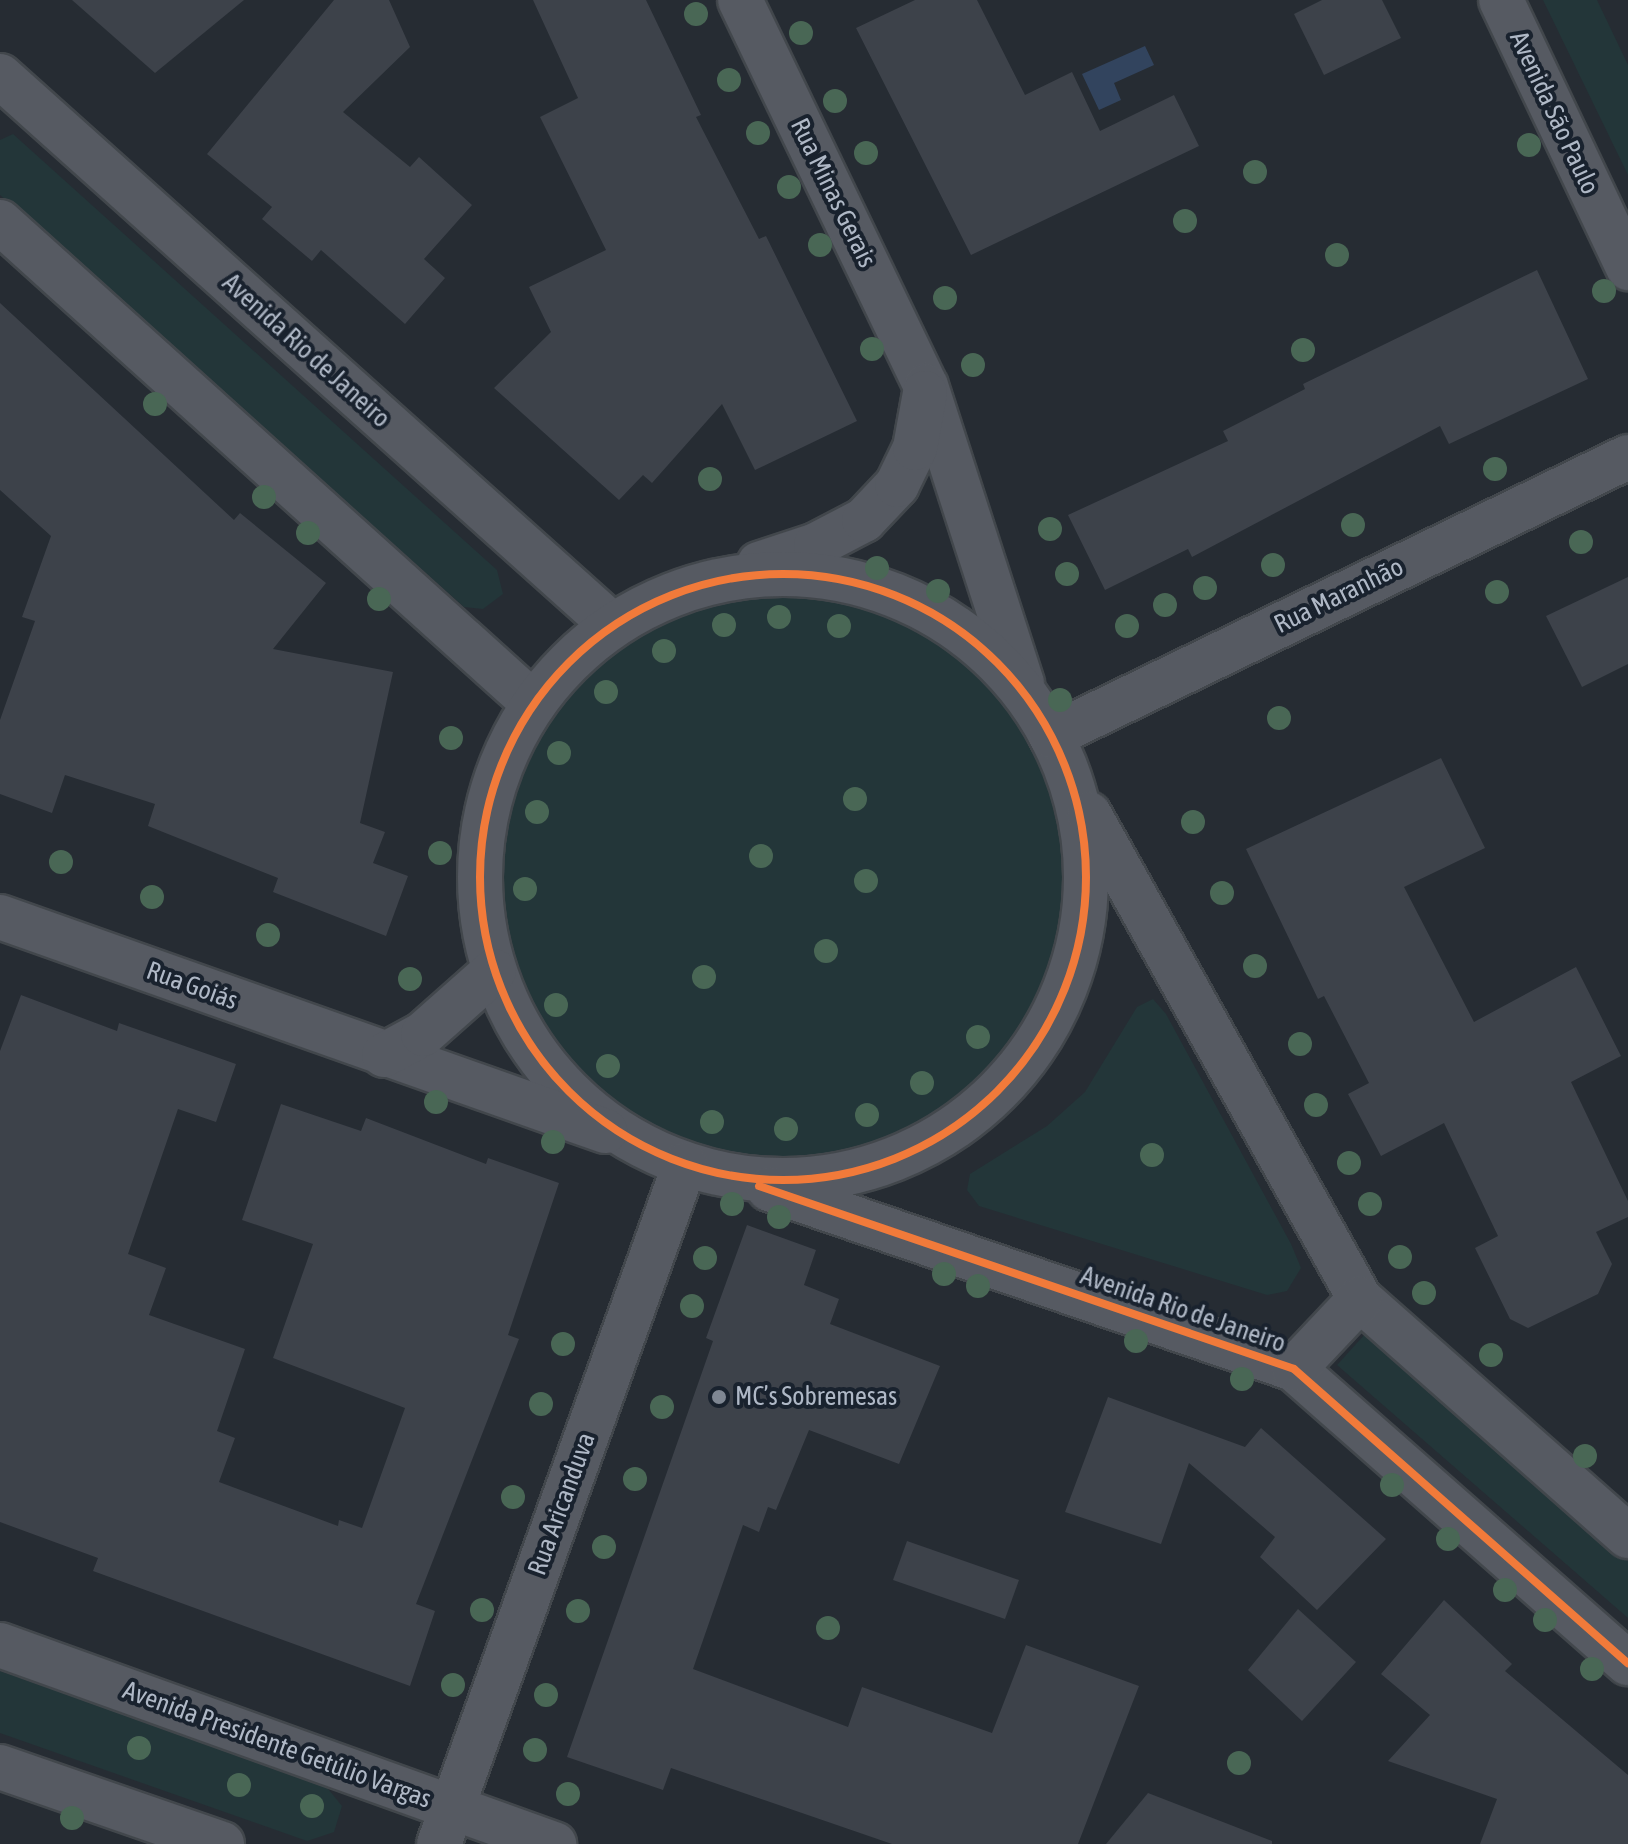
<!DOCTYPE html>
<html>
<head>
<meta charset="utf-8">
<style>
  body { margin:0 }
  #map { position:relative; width:1628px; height:1844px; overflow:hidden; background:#262c33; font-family:"Asap Condensed",sans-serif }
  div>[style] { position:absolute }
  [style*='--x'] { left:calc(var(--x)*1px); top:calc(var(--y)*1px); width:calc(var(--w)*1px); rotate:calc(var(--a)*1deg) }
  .green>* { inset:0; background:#233639 }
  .round { border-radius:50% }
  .water>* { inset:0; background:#32445e }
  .building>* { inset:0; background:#3d424a }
  .roads { filter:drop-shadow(2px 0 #42474c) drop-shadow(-2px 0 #42474c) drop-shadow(0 2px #42474c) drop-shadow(0 -2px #42474c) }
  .minor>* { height:44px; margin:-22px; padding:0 22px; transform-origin:22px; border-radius:22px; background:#565a62 }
  .minor>.ring { margin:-22px; padding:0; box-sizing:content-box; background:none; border:44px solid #565a62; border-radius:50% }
  .cycleway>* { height:8px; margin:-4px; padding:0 4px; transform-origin:4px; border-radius:4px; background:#f17a3a }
  .cycleway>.ring { margin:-4px; padding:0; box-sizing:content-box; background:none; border:8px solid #f17a3a; border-radius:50% }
  .trees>* { width:24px; height:24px; margin:-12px; border-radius:50%; background:#496755 }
  .dots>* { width:22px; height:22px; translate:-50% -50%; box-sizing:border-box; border:4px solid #19222e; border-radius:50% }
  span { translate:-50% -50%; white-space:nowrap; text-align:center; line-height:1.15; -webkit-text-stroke:8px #19222e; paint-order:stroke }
  .street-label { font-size:26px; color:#afb8c6 }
  .poi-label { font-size:26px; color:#afb8c6 }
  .left { translate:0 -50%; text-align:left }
</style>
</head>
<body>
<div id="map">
  <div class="green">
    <i style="clip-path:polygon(1543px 0,1597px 0,1628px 65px,1628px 175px)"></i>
    <i style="clip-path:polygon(13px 134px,497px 570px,503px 594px,483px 609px,464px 607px,0 195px,0 140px)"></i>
    <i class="round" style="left:502px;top:595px;width:562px;height:562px"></i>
    <i style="clip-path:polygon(1153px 999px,1166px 1014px,1291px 1244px,1301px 1268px,1287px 1291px,1267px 1295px,979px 1206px,967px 1190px,970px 1174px,1047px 1126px,1085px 1092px,1137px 1007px)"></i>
    <i style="clip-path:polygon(1366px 1333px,1628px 1561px,1628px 1618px,1337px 1365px)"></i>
    <i style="clip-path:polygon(0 1671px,324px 1784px,342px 1806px,334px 1832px,307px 1841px,0 1733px)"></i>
  </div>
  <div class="water">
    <i style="clip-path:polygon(1145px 46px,1154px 65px,1114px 83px,1121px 100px,1099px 110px,1082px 74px)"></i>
  </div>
  <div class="building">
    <i style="clip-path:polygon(72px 0,244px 0,155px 73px)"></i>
    <i style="clip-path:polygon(334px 0,389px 0,410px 47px,343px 112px,410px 167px,419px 157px,472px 205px,424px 259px,445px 278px,405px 324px,321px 250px,312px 261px,262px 219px,272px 207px,207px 154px)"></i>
    <i style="clip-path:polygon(533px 0,646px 0,701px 115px,696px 117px,759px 239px,766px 236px,857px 421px,755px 470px,722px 404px,652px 483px,643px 475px,619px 500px,494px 388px,551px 332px,529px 287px,606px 250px,540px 117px,578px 98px)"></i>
    <i style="clip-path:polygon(915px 0,977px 0,1025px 95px,1072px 72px,1100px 131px,1174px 95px,1199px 146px,971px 255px,856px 28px)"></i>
    <i style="clip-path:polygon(1322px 0,1382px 0,1401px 38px,1324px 75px,1294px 14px)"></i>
    <i style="clip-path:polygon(1537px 270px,1588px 379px,1449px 444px,1440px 426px,1192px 557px,1188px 549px,1105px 590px,1068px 515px,1228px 441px,1223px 431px,1305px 389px,1303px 384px)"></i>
    <i style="clip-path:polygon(0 303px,234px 520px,240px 513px,326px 583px,273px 649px,393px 672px,360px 823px,385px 832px,373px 863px,408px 876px,386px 936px,273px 892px,278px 878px,148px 826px,155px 804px,65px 775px,52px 813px,0 794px,0 720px,35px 621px,22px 617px,51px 536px,0 490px)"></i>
    <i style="clip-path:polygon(1628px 577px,1628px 664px,1582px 687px,1546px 616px)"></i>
    <i style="clip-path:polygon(1441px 758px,1485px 848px,1404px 887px,1474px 1022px,1576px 967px,1621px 1056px,1571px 1082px,1628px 1201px,1628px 1217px,1596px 1232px,1612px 1264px,1598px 1294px,1528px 1328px,1510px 1319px,1475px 1248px,1498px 1236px,1444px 1123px,1381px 1156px,1348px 1094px,1369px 1083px,1324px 996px,1318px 999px,1246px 849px)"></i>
    <i style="clip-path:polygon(21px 995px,117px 1031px,119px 1023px,236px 1064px,216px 1122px,178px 1109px,128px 1254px,166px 1268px,149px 1315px,245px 1349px,217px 1431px,235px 1438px,219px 1482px,338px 1526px,339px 1520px,362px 1528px,405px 1408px,273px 1358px,313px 1244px,242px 1220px,281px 1104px,361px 1131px,366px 1118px,486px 1164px,488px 1158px,559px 1183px,508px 1335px,519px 1339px,416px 1604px,435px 1611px,410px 1686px,93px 1571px,98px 1558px,0 1522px,0 1051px)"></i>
    <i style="clip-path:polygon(747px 1225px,816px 1250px,804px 1285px,839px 1299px,830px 1324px,940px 1366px,899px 1464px,809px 1430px,776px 1510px,768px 1507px,759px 1532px,743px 1525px,693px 1669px,848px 1727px,862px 1687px,992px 1733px,1026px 1645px,1139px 1686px,1078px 1844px,892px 1844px,671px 1768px,663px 1790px,567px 1757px,713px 1341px,706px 1338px)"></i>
    <i style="clip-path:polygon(1108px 1397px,1245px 1447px,1261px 1428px,1386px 1539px,1317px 1610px,1260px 1557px,1275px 1537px,1189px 1463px,1161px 1544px,1065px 1512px)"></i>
    <i style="clip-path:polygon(907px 1541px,1019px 1580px,1005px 1619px,893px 1580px)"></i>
    <i style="clip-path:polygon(1444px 1600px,1512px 1664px,1505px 1671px,1628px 1775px,1628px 1844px,1480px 1844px,1497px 1799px,1388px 1761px,1430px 1715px,1381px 1674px)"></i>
    <i style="clip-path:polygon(1298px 1609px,1356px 1662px,1302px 1721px,1248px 1670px)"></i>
    <i style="clip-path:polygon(1148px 1793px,1272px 1841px,1272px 1844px,1106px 1844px)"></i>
  </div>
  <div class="roads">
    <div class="minor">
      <i style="--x:740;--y:0;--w:428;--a:64.3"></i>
      <i style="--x:926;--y:386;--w:313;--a:72.1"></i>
      <i style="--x:1501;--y:0;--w:297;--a:64.6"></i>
      <i style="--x:0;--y:76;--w:822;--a:41.89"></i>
      <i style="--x:0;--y:222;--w:718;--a:42.06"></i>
      <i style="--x:759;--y:564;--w:60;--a:-18.4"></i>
      <i style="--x:816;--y:545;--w:54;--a:-27.5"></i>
      <i style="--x:864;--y:520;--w:48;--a:-46.7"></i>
      <i style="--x:897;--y:485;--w:41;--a:-64.1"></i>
      <i style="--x:915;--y:448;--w:56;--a:-79.7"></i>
      <i class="ring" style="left:480px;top:574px;width:562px;height:562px"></i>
      <i style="--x:1051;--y:736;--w:641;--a:-25.81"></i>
      <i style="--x:1089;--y:814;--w:556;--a:60.81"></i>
      <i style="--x:1360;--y:1299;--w:358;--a:41.5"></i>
      <i style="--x:0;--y:917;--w:642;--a:19.48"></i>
      <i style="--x:384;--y:1055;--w:44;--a:-28.3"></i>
      <i style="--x:423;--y:1034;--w:95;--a:-41.6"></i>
      <i style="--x:769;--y:1189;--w:555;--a:18.92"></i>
      <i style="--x:1294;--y:1369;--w:445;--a:41.4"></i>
      <i style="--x:1294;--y:1369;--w:96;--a:-46.7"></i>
      <i style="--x:0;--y:1645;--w:589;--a:19.76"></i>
      <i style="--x:0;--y:1767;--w:235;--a:19.1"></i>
      <i style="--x:439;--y:1844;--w:723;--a:-70.11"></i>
    </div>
  </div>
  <div class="cycleway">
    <i class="ring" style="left:480px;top:574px;width:598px;height:598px"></i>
    <i style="--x:759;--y:1186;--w:565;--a:18.88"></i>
    <i style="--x:1294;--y:1369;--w:445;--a:41.4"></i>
  </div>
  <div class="trees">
    <i style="left:696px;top:14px"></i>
    <i style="left:801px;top:33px"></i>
    <i style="left:729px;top:80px"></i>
    <i style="left:835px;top:101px"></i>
    <i style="left:758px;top:133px"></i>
    <i style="left:1529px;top:145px"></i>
    <i style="left:866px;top:153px"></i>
    <i style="left:1255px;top:172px"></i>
    <i style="left:789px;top:187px"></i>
    <i style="left:1185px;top:221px"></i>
    <i style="left:820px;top:245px"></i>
    <i style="left:1337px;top:255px"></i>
    <i style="left:1604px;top:291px"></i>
    <i style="left:945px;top:298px"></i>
    <i style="left:872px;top:349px"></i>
    <i style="left:1303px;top:350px"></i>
    <i style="left:973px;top:365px"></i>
    <i style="left:155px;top:404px"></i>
    <i style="left:1495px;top:469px"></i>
    <i style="left:710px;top:479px"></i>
    <i style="left:264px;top:497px"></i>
    <i style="left:1353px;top:525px"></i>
    <i style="left:1050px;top:529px"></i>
    <i style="left:308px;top:533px"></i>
    <i style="left:1581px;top:542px"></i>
    <i style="left:1273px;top:565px"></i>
    <i style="left:877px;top:568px"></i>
    <i style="left:1067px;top:574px"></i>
    <i style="left:1205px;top:588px"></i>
    <i style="left:938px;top:591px"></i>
    <i style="left:1497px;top:592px"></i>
    <i style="left:379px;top:599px"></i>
    <i style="left:1165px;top:605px"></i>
    <i style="left:779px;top:617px"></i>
    <i style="left:724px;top:625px"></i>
    <i style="left:839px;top:626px"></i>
    <i style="left:1127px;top:626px"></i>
    <i style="left:664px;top:651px"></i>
    <i style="left:606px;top:692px"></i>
    <i style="left:1060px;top:700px"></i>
    <i style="left:1279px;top:718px"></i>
    <i style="left:451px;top:738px"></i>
    <i style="left:559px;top:753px"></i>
    <i style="left:855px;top:799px"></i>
    <i style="left:537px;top:812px"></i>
    <i style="left:1193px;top:822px"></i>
    <i style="left:440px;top:853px"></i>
    <i style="left:761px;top:856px"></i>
    <i style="left:61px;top:862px"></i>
    <i style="left:866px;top:881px"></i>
    <i style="left:525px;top:889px"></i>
    <i style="left:1222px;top:893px"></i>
    <i style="left:152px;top:897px"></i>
    <i style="left:268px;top:935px"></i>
    <i style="left:826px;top:951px"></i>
    <i style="left:1255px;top:966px"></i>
    <i style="left:704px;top:977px"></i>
    <i style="left:410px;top:979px"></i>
    <i style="left:556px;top:1005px"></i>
    <i style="left:978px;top:1037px"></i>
    <i style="left:1300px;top:1044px"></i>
    <i style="left:608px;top:1066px"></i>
    <i style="left:922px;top:1083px"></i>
    <i style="left:436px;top:1102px"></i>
    <i style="left:1316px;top:1105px"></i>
    <i style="left:867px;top:1115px"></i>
    <i style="left:712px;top:1122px"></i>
    <i style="left:786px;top:1129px"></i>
    <i style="left:553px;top:1142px"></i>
    <i style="left:1152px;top:1155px"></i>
    <i style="left:1349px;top:1163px"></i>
    <i style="left:732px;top:1204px"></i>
    <i style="left:1370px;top:1204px"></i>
    <i style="left:779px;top:1217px"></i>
    <i style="left:1400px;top:1257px"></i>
    <i style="left:705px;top:1258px"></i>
    <i style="left:944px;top:1274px"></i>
    <i style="left:978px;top:1286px"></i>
    <i style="left:1424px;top:1293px"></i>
    <i style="left:692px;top:1306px"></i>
    <i style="left:1136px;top:1341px"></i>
    <i style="left:563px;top:1344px"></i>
    <i style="left:1491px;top:1355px"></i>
    <i style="left:1242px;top:1379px"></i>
    <i style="left:541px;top:1404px"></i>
    <i style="left:662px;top:1407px"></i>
    <i style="left:1585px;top:1456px"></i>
    <i style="left:635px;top:1479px"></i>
    <i style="left:1392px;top:1485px"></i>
    <i style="left:513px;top:1497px"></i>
    <i style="left:1448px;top:1539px"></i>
    <i style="left:604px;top:1547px"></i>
    <i style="left:1505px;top:1590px"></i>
    <i style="left:482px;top:1610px"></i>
    <i style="left:578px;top:1611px"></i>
    <i style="left:1545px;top:1620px"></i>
    <i style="left:828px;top:1628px"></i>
    <i style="left:1592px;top:1669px"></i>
    <i style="left:453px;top:1685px"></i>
    <i style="left:546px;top:1695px"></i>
    <i style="left:139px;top:1748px"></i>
    <i style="left:535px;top:1750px"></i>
    <i style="left:1239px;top:1763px"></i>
    <i style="left:239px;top:1785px"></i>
    <i style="left:568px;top:1794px"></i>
    <i style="left:312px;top:1806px"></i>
    <i style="left:72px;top:1818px"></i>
  </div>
  <div class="dots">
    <i style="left:719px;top:1397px;background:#7f8793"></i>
  </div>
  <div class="street-label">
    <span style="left:1554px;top:113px;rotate:65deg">Avenida São Paulo</span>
    <span style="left:833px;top:193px;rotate:64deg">Rua Minas Gerais</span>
    <span style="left:306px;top:351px;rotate:42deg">Avenida Rio de Janeiro</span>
    <span style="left:1339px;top:596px;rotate:-26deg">Rua Maranhão</span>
    <span style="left:192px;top:986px;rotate:20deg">Rua Goiás</span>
    <span style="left:1183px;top:1310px;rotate:19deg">Avenida Rio de Janeiro</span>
    <span style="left:562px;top:1504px;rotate:-70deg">Rua Aricanduva</span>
    <span style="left:277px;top:1745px;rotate:20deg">Avenida Presidente Getúlio Vargas</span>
  </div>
  <div class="poi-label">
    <span class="left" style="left:735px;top:1397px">MC’s Sobremesas</span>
  </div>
</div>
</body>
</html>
